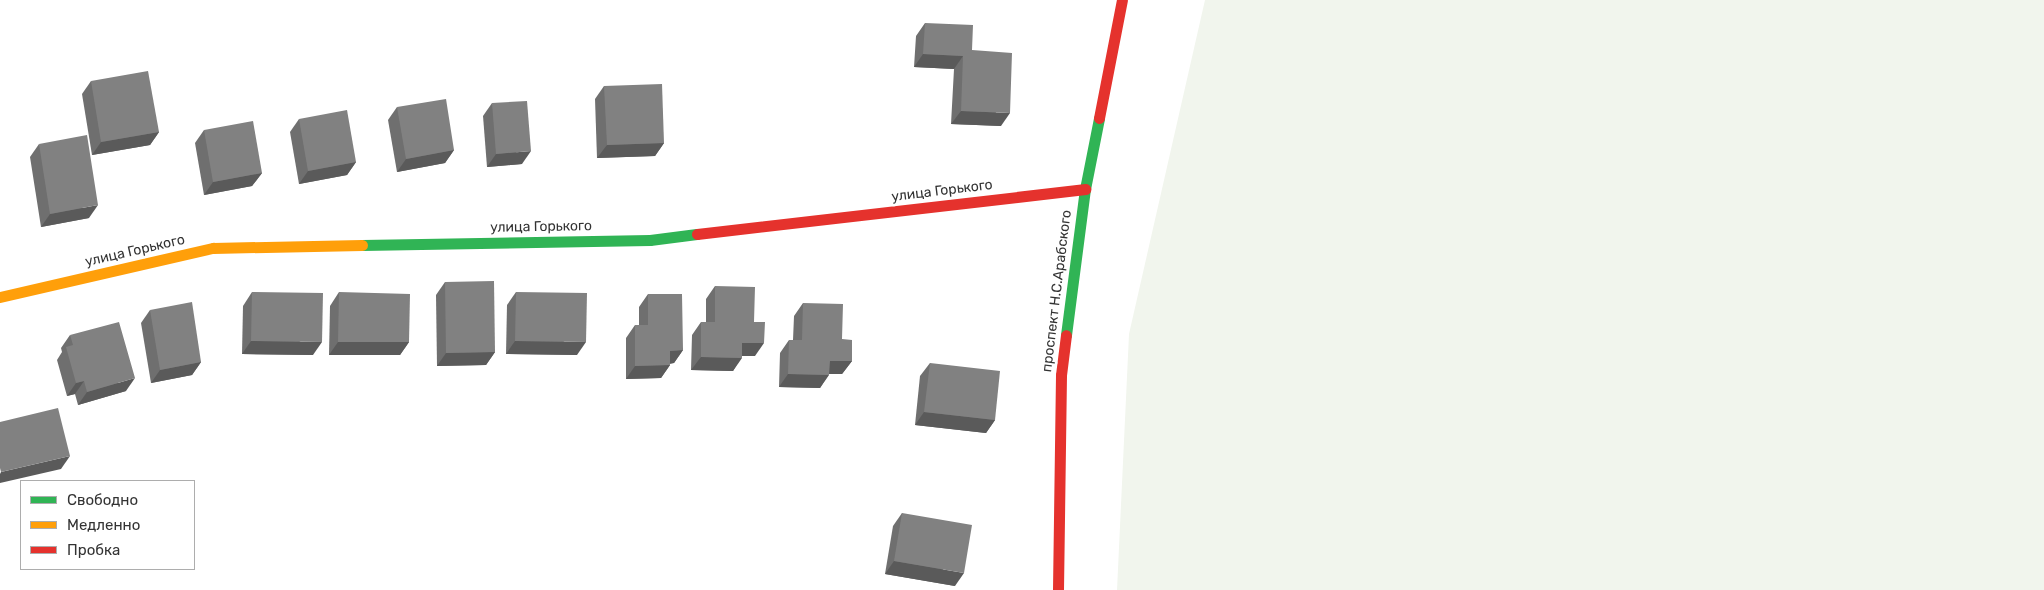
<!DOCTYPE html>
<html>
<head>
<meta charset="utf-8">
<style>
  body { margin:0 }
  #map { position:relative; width:2044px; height:590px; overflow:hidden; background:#fff; font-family:Rubik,sans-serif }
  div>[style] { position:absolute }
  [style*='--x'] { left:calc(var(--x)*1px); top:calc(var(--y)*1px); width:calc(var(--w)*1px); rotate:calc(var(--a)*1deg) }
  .green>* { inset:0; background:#f1f5ed }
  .fast>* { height:11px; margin:-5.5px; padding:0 5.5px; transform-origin:5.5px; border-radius:5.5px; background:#30b455 }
  .slow>* { height:11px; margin:-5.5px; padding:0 5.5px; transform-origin:5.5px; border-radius:5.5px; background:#ff9f0a }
  .jam>* { height:11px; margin:-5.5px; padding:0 5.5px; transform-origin:5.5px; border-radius:5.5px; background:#e5322d }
  .wall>* { inset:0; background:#6f6f6f }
  .shaded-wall>* { inset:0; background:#5a5a5a }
  .building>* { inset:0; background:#818181 }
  span { translate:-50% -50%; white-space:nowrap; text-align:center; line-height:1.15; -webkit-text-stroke:5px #fff; paint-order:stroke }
  .street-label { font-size:14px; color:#333 }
  .legend { position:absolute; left:20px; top:480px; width:175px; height:90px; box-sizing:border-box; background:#fff; border:1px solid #adadad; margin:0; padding:6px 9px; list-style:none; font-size:15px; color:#333 }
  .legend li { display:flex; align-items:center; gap:10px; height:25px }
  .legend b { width:25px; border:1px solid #adadad }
</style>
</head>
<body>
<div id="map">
  <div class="green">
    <i style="clip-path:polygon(1205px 0,2044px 0,2044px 590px,1117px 590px,1129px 334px)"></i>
  </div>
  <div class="fast">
    <i style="--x:362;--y:245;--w:288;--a:-1"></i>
    <i style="--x:650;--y:240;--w:47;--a:-7.3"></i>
    <i style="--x:1066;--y:335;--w:147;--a:-82.6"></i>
    <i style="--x:1085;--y:189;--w:72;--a:-78.8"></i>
  </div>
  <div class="slow">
    <i style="--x:0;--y:297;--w:219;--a:-13"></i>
    <i style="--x:213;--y:248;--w:149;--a:-1.2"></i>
  </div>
  <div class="jam">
    <i style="--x:1099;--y:118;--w:120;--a:-79"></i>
    <i style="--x:697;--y:234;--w:391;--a:-6.6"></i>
    <i style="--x:1058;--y:590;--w:215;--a:-89.2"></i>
    <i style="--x:1061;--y:375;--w:40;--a:-82.9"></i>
  </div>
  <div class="wall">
    <i style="clip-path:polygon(925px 23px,972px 50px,1001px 126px,951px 124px,954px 69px,914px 67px,916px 36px)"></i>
    <i style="clip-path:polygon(91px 81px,159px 132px,150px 145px,92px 155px,82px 94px)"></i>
    <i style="clip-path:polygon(604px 86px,664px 143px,655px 156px,597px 158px,595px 99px)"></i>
    <i style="clip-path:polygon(492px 103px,522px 164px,487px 167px,483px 116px)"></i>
    <i style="clip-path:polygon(397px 107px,454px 150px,445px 163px,397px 172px,388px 120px)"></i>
    <i style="clip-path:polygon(299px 119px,356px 162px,347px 175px,299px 184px,290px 132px)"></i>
    <i style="clip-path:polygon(204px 130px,262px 173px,252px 186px,204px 195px,195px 143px)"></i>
    <i style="clip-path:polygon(39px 144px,89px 218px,41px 227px,30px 157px)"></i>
    <i style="clip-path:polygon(445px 282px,495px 352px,486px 365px,437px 366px,436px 295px)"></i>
    <i style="clip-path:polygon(715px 286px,754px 322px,755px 356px,742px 356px,733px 371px,691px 370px,692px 335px,701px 322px,706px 322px,706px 299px)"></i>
    <i style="clip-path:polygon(252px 292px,313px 355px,242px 354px,243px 306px)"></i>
    <i style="clip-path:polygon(339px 292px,409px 342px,400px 355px,329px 355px,330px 306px)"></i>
    <i style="clip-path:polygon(516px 292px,577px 355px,506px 354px,507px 305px)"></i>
    <i style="clip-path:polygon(648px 294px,683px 350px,674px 363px,670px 364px,670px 365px,661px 378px,626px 379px,626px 338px,635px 325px,639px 325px,639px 307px)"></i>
    <i style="clip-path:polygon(803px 303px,842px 339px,852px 361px,842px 374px,829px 374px,820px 388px,779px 387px,780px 353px,789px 340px,793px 340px,794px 316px)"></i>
    <i style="clip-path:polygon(150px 310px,201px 362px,192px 375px,151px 383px,141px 323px)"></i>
    <i style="clip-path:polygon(70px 335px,126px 391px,78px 405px,75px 394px,67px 396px,57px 360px,62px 352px,61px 348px)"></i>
    <i style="clip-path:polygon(930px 363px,995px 420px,986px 433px,915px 425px,920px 376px)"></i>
    <i style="clip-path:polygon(902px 513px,955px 586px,885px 574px,893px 526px)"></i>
  </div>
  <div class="shaded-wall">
    <i style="clip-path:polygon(923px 54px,963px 56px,954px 69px,914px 67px)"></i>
    <i style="clip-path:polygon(961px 111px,1010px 113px,1001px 126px,951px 124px)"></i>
    <i style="clip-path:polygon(159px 132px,150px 145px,92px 155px,101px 142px)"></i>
    <i style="clip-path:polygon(664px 143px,655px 156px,597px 158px,607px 145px)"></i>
    <i style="clip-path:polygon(454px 150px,445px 163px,397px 172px,406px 159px)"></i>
    <i style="clip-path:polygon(531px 151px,522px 164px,487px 167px,496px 154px)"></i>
    <i style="clip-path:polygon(356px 162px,347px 175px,299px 184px,308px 171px)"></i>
    <i style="clip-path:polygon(262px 173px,252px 186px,204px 195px,213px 182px)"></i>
    <i style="clip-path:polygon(98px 205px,89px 218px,41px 227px,50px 214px)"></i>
    <i style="clip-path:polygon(251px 341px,322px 342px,313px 355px,242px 354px)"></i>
    <i style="clip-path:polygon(515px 341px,586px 342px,577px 355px,506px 354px)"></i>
    <i style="clip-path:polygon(338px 342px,409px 342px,400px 355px,329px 355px)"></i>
    <i style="clip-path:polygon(742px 343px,764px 343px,755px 356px,733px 356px)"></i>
    <i style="clip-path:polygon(683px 350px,674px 363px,661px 364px,670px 351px)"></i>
    <i style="clip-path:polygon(495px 352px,486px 365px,437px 366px,446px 353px)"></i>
    <i style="clip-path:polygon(701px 357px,742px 358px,733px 371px,691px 370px)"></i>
    <i style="clip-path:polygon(830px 361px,852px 361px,842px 374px,821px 374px)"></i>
    <i style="clip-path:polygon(201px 362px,192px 375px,151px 383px,160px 370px)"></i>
    <i style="clip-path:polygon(670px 365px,661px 378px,626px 379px,635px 366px)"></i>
    <i style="clip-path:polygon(788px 374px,829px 375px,820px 388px,779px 387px)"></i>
    <i style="clip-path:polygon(135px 378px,126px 391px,78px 405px,87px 392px)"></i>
    <i style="clip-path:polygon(84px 381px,75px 394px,67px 396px,76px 383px)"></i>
    <i style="clip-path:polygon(924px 412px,995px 420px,986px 433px,915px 425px)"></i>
    <i style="clip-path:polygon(70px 456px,61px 469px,0 483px,0 474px,1px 472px)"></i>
    <i style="clip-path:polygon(894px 561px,964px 573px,955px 586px,885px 574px)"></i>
  </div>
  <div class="building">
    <i style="clip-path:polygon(925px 23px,973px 25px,972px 50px,1012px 53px,1010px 113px,961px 111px,963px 56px,923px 54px)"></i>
    <i style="clip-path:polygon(148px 71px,159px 132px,101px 142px,91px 81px)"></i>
    <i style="clip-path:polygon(662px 84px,664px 143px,607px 145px,604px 86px)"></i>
    <i style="clip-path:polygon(446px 99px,454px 150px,406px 159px,397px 107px)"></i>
    <i style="clip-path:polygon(527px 101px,531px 151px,496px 154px,492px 103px)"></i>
    <i style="clip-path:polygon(347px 110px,356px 162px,308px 171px,299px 119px)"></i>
    <i style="clip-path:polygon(253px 121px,262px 173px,213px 182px,204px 130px)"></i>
    <i style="clip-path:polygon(87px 135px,98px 205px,50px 214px,39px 144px)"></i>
    <i style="clip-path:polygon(494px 281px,495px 352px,446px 353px,445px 282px)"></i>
    <i style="clip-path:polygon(715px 286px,755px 287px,754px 322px,765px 322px,764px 343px,742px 343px,742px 358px,701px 357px,701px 322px,715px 322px)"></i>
    <i style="clip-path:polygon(252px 292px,323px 293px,322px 342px,251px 341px)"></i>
    <i style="clip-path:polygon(339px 292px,410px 294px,409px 342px,338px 342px)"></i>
    <i style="clip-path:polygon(516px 292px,587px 293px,586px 342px,515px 341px)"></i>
    <i style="clip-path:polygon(648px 294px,682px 294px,683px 350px,670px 351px,670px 365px,635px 366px,635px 325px,648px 325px)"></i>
    <i style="clip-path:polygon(192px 302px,201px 362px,160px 370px,150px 310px)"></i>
    <i style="clip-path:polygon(803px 303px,843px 304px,842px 339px,852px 340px,852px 361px,830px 361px,829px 375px,788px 374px,789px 340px,802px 340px)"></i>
    <i style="clip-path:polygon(119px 322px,135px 378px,87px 392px,84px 381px,76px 383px,66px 347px,73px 345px,70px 335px)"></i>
    <i style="clip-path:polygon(930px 363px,1000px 371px,995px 420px,924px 412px)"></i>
    <i style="clip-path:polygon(58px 408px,70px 456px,1px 472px,0 468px,0 422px)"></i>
    <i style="clip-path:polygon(902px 513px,972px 525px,964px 573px,894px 561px)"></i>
  </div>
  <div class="street-label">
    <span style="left:942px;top:191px;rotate:-7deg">улица Горького</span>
    <span style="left:541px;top:227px;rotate:-1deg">улица Горького</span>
    <span style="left:135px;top:251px;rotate:-13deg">улица Горького</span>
    <span style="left:1057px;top:291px;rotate:-83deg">проспект Н.С.Арабского</span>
  </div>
  <ul class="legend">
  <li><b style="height:6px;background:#30b455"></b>Свободно</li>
  <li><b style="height:6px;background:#ff9f0a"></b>Медленно</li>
  <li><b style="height:6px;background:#e5322d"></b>Пробка</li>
  </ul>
</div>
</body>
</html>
